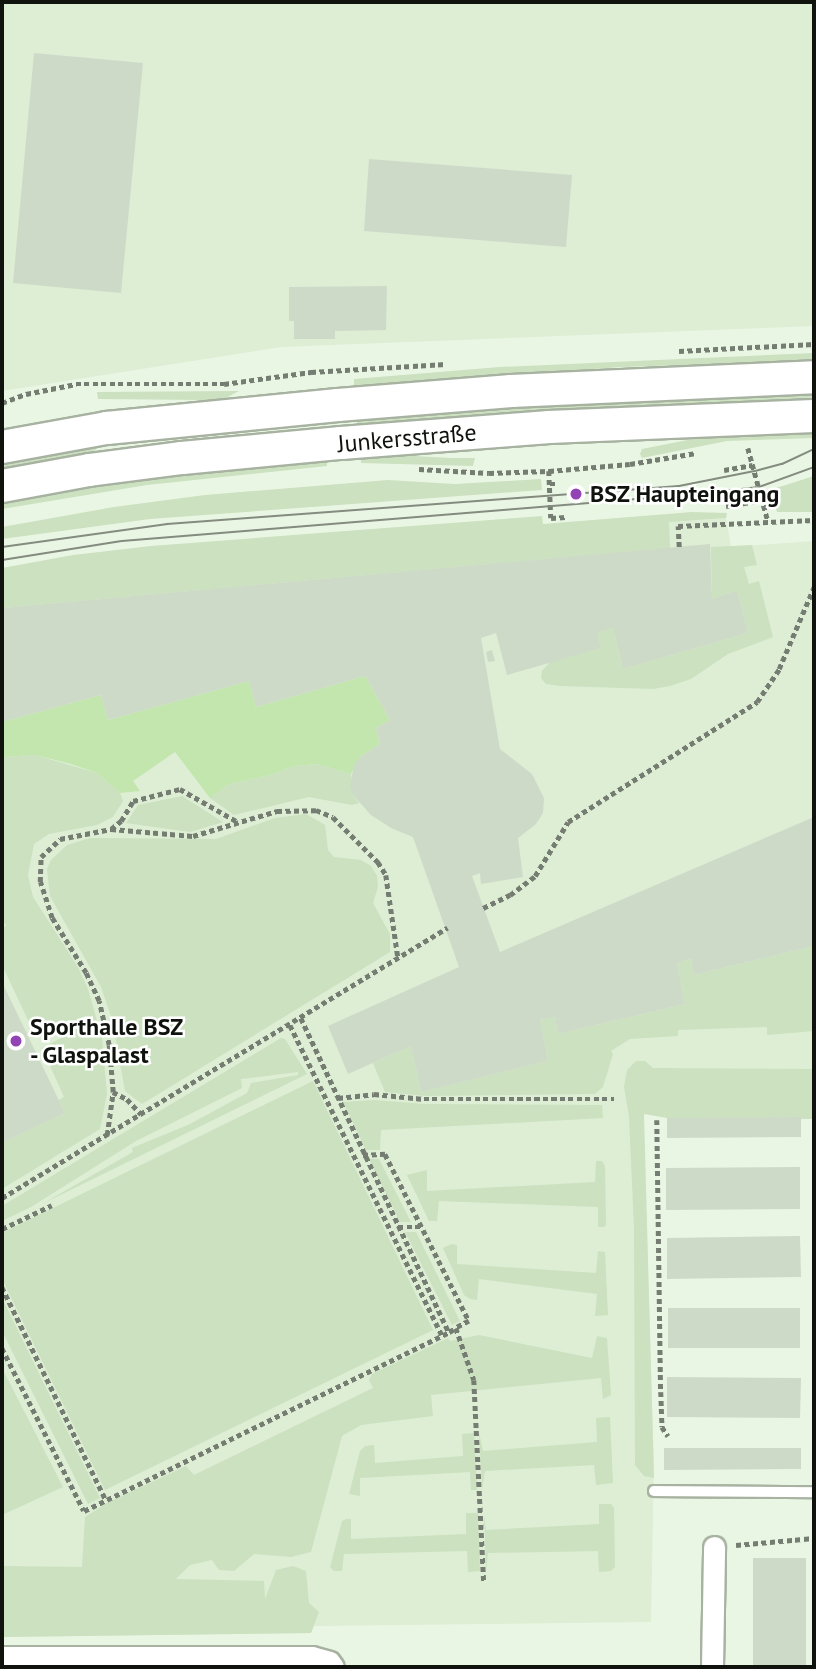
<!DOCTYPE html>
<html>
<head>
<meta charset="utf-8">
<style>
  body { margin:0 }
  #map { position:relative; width:816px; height:1669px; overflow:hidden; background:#eaf6e4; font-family:"PT Sans",sans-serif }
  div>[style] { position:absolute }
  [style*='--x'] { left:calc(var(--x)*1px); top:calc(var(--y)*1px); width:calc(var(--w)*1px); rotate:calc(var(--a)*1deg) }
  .built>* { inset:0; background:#ddeed4 }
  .green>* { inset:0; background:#cbe1bf }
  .water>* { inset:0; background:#c3e6af }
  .building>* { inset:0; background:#cedac8 }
  .path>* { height:4.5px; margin-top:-2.25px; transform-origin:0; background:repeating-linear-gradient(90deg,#757c71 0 5px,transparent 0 8.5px) }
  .roads { filter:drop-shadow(2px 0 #a7b2a1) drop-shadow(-2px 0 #a7b2a1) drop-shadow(0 2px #a7b2a1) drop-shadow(0 -2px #a7b2a1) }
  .lane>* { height:10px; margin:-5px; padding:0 5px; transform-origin:5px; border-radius:5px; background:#fff }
  .street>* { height:21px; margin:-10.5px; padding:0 10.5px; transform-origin:10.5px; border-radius:10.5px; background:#fff }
  .secondary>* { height:32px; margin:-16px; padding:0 16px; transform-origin:16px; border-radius:16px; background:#fff }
  .tram>* { height:2px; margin:-1px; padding:0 1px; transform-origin:1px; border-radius:1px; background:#848b7f }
  .dots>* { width:19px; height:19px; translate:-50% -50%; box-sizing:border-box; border:4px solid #fff; border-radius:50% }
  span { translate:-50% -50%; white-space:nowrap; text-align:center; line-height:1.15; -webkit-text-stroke:5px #fff; paint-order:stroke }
  .street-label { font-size:24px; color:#10130d }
  .poi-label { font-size:24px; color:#10130d; font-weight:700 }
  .left { translate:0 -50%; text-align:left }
  .frame { position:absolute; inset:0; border:4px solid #10130d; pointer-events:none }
</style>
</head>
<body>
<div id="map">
  <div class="built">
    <i style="clip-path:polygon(2px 2px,814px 2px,814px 326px,281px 347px,2px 391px)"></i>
    <i style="clip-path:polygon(726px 518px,731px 547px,814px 541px,814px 1081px,643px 1113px,654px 1466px,651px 1622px,314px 1626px,311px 1633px,2px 1637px,2px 587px,528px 530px)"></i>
  </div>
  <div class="green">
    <i style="clip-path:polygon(814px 353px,814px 361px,622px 367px,354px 386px,354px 379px,500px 367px)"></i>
    <i style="clip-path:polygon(239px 391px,224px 399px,205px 400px,98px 399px,97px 392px)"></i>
    <i style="clip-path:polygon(814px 392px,814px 402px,357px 427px,357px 418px,522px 405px)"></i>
    <i style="clip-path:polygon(814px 431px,814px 438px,727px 441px,642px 458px,640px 454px,642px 449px,713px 435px)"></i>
    <i style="clip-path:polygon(102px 445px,94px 451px,68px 459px,2px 472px,2px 461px)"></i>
    <i style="clip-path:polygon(397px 455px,450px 458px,475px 458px,473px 466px,361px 463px,361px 457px)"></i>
    <i style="clip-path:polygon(327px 459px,327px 466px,147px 485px,2px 509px,2px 502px,75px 487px)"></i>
    <i style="clip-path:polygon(814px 476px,814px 512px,777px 512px,770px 490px)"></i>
    <i style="clip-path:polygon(541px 479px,542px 490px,150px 519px,2px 539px,2px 527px,114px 507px,205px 495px,388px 480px,455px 484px)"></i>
    <i style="clip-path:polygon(692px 512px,727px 513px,726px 518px,669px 522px,670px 548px,2px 608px,2px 568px,73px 555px,151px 546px,542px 516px,543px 524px)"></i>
    <i style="clip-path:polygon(752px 545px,757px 565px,744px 567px,749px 584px,759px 581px,773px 637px,728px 654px,691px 679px,670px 686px,653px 689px,560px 686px,546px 684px,541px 678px,542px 671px,550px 662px,601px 648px,597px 633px,613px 628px,623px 669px,748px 633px,737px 590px,712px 599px,711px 547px)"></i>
    <i style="clip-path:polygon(35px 755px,97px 773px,120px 793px,123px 801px,113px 817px,97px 825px,49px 834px,34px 844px,28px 875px,33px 897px,78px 967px,88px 989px,102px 1038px,107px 1094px,100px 1129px,2px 1189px,2px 1143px,65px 1113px,59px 1100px,64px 1097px,42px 1048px,61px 1038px,55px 1027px,36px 1037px,2px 965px,2px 928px,6px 926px,2px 917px,2px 757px)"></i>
    <i style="clip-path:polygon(318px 764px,351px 774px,353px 795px,359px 803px,352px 805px,309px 797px,234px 815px,210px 798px,229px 784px,270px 775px,294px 766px)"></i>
    <i style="clip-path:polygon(182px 796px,223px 822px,190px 832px,126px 823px,138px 805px)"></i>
    <i style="clip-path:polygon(306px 814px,325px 825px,328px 850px,334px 857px,361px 860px,371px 866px,377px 876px,378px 887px,373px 903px,390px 934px,390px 952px,142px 1104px,125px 1091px,112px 1019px,101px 987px,50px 896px,47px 869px,51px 860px,67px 845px,90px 838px,216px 839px,275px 818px)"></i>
    <i style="clip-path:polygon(814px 946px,814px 1031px,767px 1035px,767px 1027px,678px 1030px,678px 1036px,630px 1039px,611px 1051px,613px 1054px,603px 1087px,595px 1094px,425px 1096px,385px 1092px,373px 1063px,411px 1046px,421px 1092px,548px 1061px,540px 1020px,555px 1017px,558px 1034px,685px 1004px,677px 963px,691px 959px,694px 975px)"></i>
    <i style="clip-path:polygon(281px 1038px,285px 1039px,307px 1074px,42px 1204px,133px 1152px,132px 1148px,190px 1124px,247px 1093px,251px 1083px,298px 1075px,298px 1072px,241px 1079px,242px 1088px,136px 1141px,31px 1207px,2px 1221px,2px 1206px)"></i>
    <i style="clip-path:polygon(636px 1061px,645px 1061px,653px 1068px,814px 1069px,814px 1119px,667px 1118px,644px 1114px,654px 1478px,644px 1476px,635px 1465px,634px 1228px,629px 1117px,624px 1087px,627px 1070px)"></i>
    <i style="clip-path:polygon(313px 1081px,433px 1330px,105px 1490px,2px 1279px,2px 1233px)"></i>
    <i style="clip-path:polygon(374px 1100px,424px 1104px,602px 1105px,603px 1118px,381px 1130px,380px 1150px,366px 1150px,343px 1102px)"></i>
    <i style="clip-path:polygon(369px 1159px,379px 1159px,411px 1222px,400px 1222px)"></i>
    <i style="clip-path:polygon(596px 1161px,602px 1161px,605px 1166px,606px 1225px,604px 1227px,598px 1227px,598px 1207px,439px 1201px,437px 1221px,429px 1221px,407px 1175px,427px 1170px,427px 1191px,595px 1182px)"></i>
    <i style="clip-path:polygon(405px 1232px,416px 1232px,460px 1321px,452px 1325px)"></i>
    <i style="clip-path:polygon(452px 1244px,457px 1245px,457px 1264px,596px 1273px,598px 1251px,605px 1252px,608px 1315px,595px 1316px,597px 1294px,479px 1279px,477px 1300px,470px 1299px,464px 1295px,443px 1248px)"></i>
    <i style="clip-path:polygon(2px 1298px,100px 1498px,88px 1504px,2px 1331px)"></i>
    <i style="clip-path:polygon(479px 1335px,592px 1358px,597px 1336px,607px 1338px,611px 1395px,603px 1399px,601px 1378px,431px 1395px,433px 1416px,361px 1425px,342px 1436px,311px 1552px,291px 1557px,254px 1554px,234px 1571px,219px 1570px,212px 1560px,190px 1565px,176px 1579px,264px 1581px,265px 1599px,276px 1570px,293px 1566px,306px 1571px,309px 1603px,319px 1612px,311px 1633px,2px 1637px,2px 1566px,82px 1567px,85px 1517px,107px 1503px,186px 1466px,194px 1475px,373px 1388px,369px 1380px,372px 1374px,448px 1338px,450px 1341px)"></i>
    <i style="clip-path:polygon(2px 1368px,63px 1487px,2px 1515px)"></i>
    <i style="clip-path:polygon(610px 1417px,613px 1483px,596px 1485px,594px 1465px,485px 1471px,482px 1489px,479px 1433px,483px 1451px,597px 1442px,596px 1418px)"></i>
    <i style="clip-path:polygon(474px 1433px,477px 1490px,471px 1490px,470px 1472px,360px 1478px,360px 1496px,349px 1494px,360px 1451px,365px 1446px,374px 1445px,375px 1463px,463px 1456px,462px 1434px)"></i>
    <i style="clip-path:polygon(599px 1504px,611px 1504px,614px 1508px,615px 1567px,611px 1571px,599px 1572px,598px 1551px,488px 1553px,486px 1571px,484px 1513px,486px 1530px,599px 1524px)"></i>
    <i style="clip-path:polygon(466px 1513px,478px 1513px,480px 1571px,468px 1572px,467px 1551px,344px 1554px,342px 1571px,334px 1571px,330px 1567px,342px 1521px,346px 1519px,351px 1519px,351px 1539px,466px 1534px)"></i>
  </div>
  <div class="water">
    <i style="clip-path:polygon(365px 676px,390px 720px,376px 728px,380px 744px,360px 757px,351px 774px,318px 764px,294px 766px,270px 775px,229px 784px,210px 798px,175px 752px,133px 781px,140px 791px,120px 793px,97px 773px,71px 764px,35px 755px,2px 757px,2px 722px,101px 695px,108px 720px,249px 681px,256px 707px)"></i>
  </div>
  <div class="building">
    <i style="clip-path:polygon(34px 53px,143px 63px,121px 293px,13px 283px)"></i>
    <i style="clip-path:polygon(369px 159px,572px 175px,566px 247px,364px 231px)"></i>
    <i style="clip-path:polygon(387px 286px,386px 330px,335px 331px,335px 339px,294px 339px,294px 321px,289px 321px,289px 287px)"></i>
    <i style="clip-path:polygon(710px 544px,712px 599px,737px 590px,748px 633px,623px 669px,613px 628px,597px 633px,601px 648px,507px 675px,496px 633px,481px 638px,500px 749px,532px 774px,544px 798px,543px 813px,536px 824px,518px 838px,523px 877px,481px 884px,480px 873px,472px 876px,500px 952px,814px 817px,814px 946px,694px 975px,691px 959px,677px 963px,685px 1004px,558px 1034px,555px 1017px,540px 1020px,548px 1061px,421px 1092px,411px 1046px,348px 1074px,328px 1026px,459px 967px,413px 837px,391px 828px,371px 815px,353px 795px,350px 785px,354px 765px,360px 757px,380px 744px,376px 728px,390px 720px,365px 676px,256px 707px,249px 681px,108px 720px,101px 695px,2px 722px,2px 608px)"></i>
    <i style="clip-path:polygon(492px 650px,495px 661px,488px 662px,486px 652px)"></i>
    <i style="clip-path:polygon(2px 982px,65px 1113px,2px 1143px)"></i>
    <i style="clip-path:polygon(801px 1117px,801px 1137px,667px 1138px,667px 1118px)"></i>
    <i style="clip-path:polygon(800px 1167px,800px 1209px,666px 1210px,666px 1168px)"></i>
    <i style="clip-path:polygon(800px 1236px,801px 1277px,667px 1279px,667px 1238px)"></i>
    <i style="clip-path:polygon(668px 1308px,800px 1308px,800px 1348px,668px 1348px)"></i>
    <i style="clip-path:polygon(667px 1377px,801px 1378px,800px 1418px,667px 1417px)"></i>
    <i style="clip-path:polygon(664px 1448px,801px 1448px,801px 1469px,664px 1470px)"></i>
    <i style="clip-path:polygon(753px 1558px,806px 1558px,806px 1667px,753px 1667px)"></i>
  </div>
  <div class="path">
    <i style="--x:679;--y:351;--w:135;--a:-3"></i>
    <i style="--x:2;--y:403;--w:26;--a:-21"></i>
    <i style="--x:26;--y:394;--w:51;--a:-11.3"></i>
    <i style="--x:76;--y:384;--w:148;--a:0"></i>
    <i style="--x:224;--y:384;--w:88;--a:-7.9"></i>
    <i style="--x:311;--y:372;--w:135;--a:-3.4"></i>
    <i style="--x:748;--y:448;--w:76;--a:74.7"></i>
    <i style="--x:419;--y:469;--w:70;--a:3.3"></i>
    <i style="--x:489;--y:473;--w:60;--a:-1.9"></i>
    <i style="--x:549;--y:471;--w:81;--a:-4.9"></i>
    <i style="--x:630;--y:464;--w:67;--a:-9.5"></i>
    <i style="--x:724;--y:470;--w:29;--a:-10"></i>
    <i style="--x:549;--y:471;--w:47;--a:87.6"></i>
    <i style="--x:551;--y:518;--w:15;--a:-4"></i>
    <i style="--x:550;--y:484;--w:8;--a:0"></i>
    <i style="--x:726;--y:506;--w:36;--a:-9"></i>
    <i style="--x:679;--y:547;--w:21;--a:-93"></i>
    <i style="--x:678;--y:526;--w:136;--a:-2.5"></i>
    <i style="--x:111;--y:829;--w:13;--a:-39"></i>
    <i style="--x:121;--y:821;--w:23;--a:-59"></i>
    <i style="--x:133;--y:801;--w:49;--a:-14.3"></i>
    <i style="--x:180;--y:789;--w:67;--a:29.6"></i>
    <i style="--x:483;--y:908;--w:30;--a:-26"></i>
    <i style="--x:510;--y:895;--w:31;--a:-37"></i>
    <i style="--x:535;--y:876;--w:63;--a:-58.6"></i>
    <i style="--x:568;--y:822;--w:224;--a:-32.4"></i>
    <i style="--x:757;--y:702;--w:40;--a:-56"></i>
    <i style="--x:779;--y:669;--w:89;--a:-66.9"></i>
    <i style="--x:301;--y:1018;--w:347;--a:64.8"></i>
    <i style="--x:449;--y:1332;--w:8;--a:-30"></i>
    <i style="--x:456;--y:1328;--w:55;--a:70.9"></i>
    <i style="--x:474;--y:1380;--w:203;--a:87.2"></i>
    <i style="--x:290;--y:1025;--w:345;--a:63.9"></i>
    <i style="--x:113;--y:1092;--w:16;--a:27"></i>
    <i style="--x:127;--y:1099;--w:21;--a:47"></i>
    <i style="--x:338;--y:1098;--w:36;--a:-6"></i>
    <i style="--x:374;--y:1094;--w:50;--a:5.7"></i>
    <i style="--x:424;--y:1099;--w:190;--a:0"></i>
    <i style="--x:657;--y:1120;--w:272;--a:89.2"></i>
    <i style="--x:661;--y:1392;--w:35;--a:88"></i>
    <i style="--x:662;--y:1427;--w:11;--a:56"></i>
    <i style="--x:107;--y:1135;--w:43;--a:-82.1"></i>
    <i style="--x:113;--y:1092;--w:47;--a:-94.9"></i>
    <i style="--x:109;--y:1045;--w:45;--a:-102.8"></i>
    <i style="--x:99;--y:1001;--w:31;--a:-115"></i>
    <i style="--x:86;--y:973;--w:65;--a:-121.7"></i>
    <i style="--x:52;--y:918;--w:38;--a:-108"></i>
    <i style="--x:40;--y:882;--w:25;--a:-88"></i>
    <i style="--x:41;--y:857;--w:26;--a:-43"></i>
    <i style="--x:60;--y:839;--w:52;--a:-11.1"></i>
    <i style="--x:111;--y:829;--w:82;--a:4.9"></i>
    <i style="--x:193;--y:836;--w:88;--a:-16.6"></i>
    <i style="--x:277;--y:811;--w:39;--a:-1"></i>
    <i style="--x:316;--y:810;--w:18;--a:22"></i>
    <i style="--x:333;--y:817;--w:64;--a:45"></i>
    <i style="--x:378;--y:862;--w:15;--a:58"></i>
    <i style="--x:386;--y:875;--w:83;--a:81.7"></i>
    <i style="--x:363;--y:1155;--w:22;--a:-3"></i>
    <i style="--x:385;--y:1154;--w:187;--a:63.3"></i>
    <i style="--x:469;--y:1321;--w:15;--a:152"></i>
    <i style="--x:2;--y:1198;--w:521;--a:-31.25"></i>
    <i style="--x:398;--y:1227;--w:23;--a:0"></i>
    <i style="--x:2;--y:1229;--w:55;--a:-25.6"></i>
    <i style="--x:2;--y:1287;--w:237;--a:64"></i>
    <i style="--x:2;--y:1348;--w:182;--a:63.3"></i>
    <i style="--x:84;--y:1511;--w:407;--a:-26.1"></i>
    <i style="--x:736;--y:1545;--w:78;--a:-5.1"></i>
  </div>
  <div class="roads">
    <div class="lane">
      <i style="--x:654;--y:1491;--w:160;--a:0.4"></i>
    </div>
    <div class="street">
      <i style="--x:2;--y:1657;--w:310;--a:0"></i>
      <i style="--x:312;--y:1657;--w:18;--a:16"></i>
      <i style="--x:329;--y:1662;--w:6;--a:51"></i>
      <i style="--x:712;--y:1667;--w:120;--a:-89"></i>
    </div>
    <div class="secondary">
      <i style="--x:2;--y:447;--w:107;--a:-10.3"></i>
      <i style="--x:107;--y:428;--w:232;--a:-5.7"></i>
      <i style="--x:338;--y:405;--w:174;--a:-4.6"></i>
      <i style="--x:511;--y:391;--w:303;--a:-2.6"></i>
      <i style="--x:2;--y:486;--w:88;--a:-10.4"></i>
      <i style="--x:89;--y:470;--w:94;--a:-7.4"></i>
      <i style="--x:182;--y:458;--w:160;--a:-5.4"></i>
      <i style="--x:341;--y:443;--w:209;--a:-4.4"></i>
      <i style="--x:549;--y:427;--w:265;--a:-2.4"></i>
    </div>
  </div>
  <div class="tram">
    <i style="--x:2;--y:547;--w:167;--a:-7.9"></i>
    <i style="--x:167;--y:524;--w:513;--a:-4.24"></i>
    <i style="--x:679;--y:486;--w:77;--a:-11.2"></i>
    <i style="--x:755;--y:471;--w:28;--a:-15"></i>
    <i style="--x:782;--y:464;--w:35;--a:-25"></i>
    <i style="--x:2;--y:560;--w:121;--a:-9"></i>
    <i style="--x:122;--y:541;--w:578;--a:-4.66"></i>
    <i style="--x:698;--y:494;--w:61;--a:-6.5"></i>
    <i style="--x:759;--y:487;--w:59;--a:-20"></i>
  </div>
  <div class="dots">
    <i style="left:576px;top:494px;background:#9344b4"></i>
    <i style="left:16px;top:1041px;background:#9344b4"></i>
  </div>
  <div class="street-label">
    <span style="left:407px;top:438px;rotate:-5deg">Junkersstraße</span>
  </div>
  <div class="poi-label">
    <span class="left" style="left:590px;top:494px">BSZ Haupteingang</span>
    <span class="left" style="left:30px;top:1041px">Sporthalle BSZ<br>- Glaspalast</span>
  </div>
  <div class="frame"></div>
</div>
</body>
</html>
